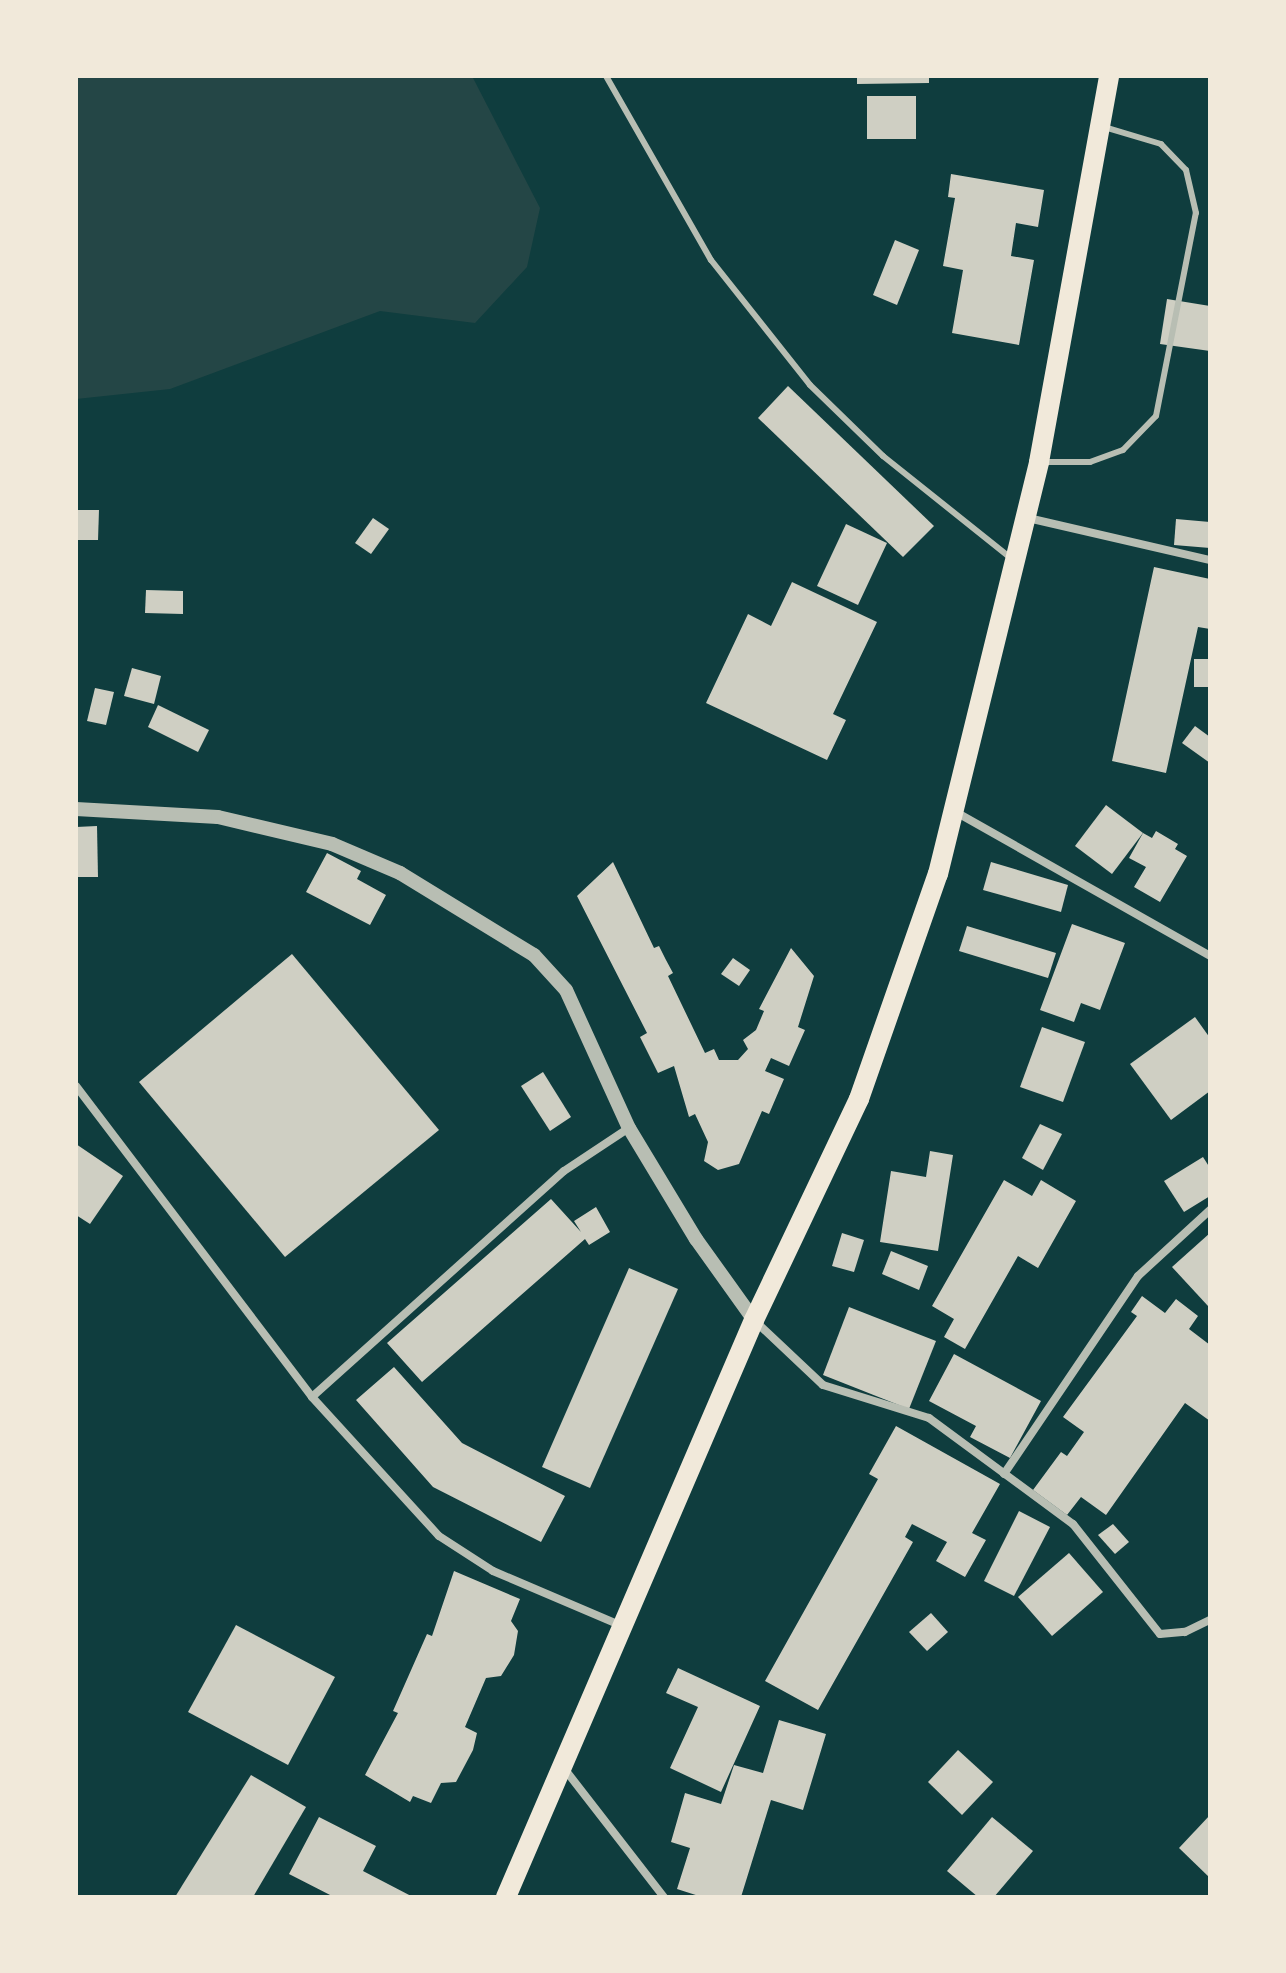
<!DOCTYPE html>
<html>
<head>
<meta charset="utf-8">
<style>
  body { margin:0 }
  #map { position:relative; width:1286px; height:1973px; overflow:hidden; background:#0f3d3e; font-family:Montserrat,sans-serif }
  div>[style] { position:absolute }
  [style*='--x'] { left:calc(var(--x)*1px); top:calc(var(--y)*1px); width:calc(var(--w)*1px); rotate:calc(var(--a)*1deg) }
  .green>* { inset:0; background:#244646 }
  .building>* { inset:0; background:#cfcfc3 }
  .service>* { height:6px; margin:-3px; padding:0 3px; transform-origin:3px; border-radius:3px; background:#b8beb3 }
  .minor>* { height:8px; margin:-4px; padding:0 4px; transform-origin:4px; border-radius:4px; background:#b8beb3 }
  .tertiary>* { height:14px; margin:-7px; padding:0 7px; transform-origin:7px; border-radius:7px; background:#b8beb3 }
  .primary>* { height:20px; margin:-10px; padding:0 10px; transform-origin:10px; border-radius:10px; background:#f1e9da }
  span { translate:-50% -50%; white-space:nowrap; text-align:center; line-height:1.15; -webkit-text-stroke:8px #f1e9da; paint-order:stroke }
  .frame { position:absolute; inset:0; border:78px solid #f1e9da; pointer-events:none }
</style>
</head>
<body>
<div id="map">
  <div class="green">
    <i style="clip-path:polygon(76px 76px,472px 76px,540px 208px,527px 267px,475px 323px,380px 311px,170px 389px,76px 399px)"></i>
  </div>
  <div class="building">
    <i style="clip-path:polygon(857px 76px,929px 76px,929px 83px,857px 84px)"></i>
    <i style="clip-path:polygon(867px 96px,916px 96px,916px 139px,867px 139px)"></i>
    <i style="clip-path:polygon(951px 174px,1044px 190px,1038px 227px,1016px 223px,1011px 256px,1034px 260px,1019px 345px,952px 333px,963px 270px,943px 266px,955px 198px,948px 197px)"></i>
    <i style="clip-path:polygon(895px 240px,919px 250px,897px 305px,873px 295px)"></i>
    <i style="clip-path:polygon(1167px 299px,1210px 306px,1210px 351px,1160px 344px)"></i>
    <i style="clip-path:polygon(788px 386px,934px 526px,903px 557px,758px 418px)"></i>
    <i style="clip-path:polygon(76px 510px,99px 510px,98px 540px,76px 540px)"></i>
    <i style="clip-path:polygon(373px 518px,389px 529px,371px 554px,355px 543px)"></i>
    <i style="clip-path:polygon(1176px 519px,1210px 522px,1210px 548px,1174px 545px)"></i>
    <i style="clip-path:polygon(846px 524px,887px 543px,858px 605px,817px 586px)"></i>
    <i style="clip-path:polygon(1154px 567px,1210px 579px,1210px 629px,1198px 627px,1166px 773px,1112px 761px)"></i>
    <i style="clip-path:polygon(792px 582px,877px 622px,833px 714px,846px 720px,827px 760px,706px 703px,748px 614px,771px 626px)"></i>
    <i style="clip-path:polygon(146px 590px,183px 591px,183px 614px,145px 613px)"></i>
    <i style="clip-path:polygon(1194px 659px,1210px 659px,1210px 687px,1194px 687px)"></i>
    <i style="clip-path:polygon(132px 668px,161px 676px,154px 704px,124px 696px)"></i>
    <i style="clip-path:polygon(95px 688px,114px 692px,106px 725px,87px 721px)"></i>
    <i style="clip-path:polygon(158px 705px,209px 730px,198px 752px,148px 727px)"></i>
    <i style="clip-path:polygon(1195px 726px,1210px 737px,1210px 763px,1182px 743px)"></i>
    <i style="clip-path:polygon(1106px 805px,1143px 833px,1112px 874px,1075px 846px)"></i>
    <i style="clip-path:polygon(97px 826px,98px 877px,76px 877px,76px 827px)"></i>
    <i style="clip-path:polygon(1156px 831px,1178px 844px,1175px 849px,1187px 856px,1160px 902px,1134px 887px,1146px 867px,1129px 858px,1143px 833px,1152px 838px)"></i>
    <i style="clip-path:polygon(327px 853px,361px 871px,357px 879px,386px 895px,370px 925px,306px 892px)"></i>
    <i style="clip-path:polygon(613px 862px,654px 948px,659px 946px,666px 960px,673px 973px,668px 976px,705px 1053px,714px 1049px,719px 1060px,738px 1060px,748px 1049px,743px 1040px,756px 1030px,764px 1011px,759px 1009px,791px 948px,814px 976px,798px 1027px,805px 1030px,789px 1066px,771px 1058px,765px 1071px,784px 1079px,769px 1114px,762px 1111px,739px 1164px,718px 1170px,704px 1161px,708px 1142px,695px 1114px,689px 1117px,674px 1066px,658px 1073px,640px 1037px,647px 1033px,577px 896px)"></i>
    <i style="clip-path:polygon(991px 862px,1068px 885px,1061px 912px,983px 890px)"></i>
    <i style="clip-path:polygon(1072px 924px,1125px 943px,1100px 1010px,1081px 1003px,1074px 1022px,1040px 1010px)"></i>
    <i style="clip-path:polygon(967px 926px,1056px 953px,1048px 978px,959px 951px)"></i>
    <i style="clip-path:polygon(292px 954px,439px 1130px,285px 1257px,139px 1082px)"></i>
    <i style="clip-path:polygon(733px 958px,750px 970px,739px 986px,721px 974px)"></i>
    <i style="clip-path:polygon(1195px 1017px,1210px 1038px,1210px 1091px,1171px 1120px,1130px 1064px)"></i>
    <i style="clip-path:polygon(1042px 1027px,1085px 1042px,1063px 1102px,1020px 1087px)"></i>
    <i style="clip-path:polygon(543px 1072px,571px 1117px,550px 1131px,521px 1086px)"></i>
    <i style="clip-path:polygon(1040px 1124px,1062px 1134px,1043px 1170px,1022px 1158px)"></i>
    <i style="clip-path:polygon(76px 1144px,123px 1176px,90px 1224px,76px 1215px)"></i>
    <i style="clip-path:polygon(930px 1151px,953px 1155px,938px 1251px,880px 1242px,891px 1171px,926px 1177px)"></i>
    <i style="clip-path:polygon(1203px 1157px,1210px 1168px,1210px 1196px,1184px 1212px,1164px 1181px)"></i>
    <i style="clip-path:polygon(1004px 1180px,1032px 1196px,1041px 1180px,1076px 1201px,1038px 1268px,1018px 1256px,965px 1349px,944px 1337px,954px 1319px,932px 1306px)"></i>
    <i style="clip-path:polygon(551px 1199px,581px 1232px,574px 1221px,596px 1207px,610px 1232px,589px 1245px,585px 1239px,422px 1382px,387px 1343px)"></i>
    <i style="clip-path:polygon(842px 1233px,864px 1240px,854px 1272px,832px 1266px)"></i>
    <i style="clip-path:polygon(1210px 1233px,1210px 1304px,1208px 1306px,1172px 1267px)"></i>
    <i style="clip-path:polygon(891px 1251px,928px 1266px,919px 1290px,882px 1274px)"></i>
    <i style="clip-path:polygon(629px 1268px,678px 1289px,590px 1488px,542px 1467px)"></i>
    <i style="clip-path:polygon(1142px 1296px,1165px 1313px,1176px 1299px,1198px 1316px,1189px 1329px,1210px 1345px,1210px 1421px,1185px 1403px,1106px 1515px,1081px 1497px,1067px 1515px,1033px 1490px,1061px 1452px,1067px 1456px,1084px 1432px,1063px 1417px,1137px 1316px,1131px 1312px)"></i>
    <i style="clip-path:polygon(849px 1307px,936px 1341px,909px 1409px,823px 1375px)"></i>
    <i style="clip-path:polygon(954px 1354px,1041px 1401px,1010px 1458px,970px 1437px,976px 1426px,929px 1401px)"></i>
    <i style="clip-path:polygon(394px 1367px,462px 1443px,565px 1496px,541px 1542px,433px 1487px,356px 1400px)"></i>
    <i style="clip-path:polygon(896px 1426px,1000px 1484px,972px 1533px,986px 1540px,965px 1577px,936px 1561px,947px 1542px,912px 1524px,905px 1537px,913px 1542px,818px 1710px,765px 1681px,878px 1479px,869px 1474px)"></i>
    <i style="clip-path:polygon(1019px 1511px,1050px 1527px,1014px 1596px,984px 1581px)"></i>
    <i style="clip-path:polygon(1113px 1524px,1129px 1542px,1115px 1554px,1098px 1535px)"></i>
    <i style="clip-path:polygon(1069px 1553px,1103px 1592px,1052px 1636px,1018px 1597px)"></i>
    <i style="clip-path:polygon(454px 1571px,520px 1599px,511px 1621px,518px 1631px,514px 1655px,501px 1676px,486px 1678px,465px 1727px,477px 1733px,473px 1750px,456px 1782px,441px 1783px,431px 1803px,413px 1796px,410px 1802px,365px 1775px,398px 1713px,393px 1711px,427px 1634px,432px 1636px)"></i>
    <i style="clip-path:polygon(931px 1613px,948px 1632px,927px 1651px,909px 1632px)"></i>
    <i style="clip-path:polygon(236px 1625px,335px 1677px,288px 1765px,188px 1712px)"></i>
    <i style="clip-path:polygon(678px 1668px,760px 1706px,721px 1792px,670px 1768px,698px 1707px,666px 1693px)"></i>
    <i style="clip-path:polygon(779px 1720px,826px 1734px,803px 1810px,771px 1800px,741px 1897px,702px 1897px,677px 1889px,690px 1848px,671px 1842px,685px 1793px,721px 1804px,734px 1765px,763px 1773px)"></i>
    <i style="clip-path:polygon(958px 1750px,993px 1782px,962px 1815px,928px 1782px)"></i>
    <i style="clip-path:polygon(251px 1775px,306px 1807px,253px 1897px,175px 1897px)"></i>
    <i style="clip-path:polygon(1210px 1815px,1210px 1878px,1179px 1848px)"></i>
    <i style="clip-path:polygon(319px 1817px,376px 1846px,363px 1871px,413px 1897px,334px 1897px,289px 1874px)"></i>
    <i style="clip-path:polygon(992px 1817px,1033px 1851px,994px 1897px,978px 1897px,947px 1871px)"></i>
  </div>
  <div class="service">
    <i style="--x:606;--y:76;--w:212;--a:60.3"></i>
    <i style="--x:711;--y:260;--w:159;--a:51.6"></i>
    <i style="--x:810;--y:385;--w:102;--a:44.2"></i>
    <i style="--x:883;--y:456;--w:164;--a:38.6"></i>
    <i style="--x:1042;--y:462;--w:48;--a:0"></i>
    <i style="--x:1090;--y:462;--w:35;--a:-20"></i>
    <i style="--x:1123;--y:450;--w:47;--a:-45.9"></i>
    <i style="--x:1156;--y:416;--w:207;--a:-78.9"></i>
    <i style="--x:1196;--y:213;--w:44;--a:-103.1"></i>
    <i style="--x:1186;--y:170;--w:36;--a:-134"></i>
    <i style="--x:1161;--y:144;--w:59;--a:-163.4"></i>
  </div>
  <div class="minor">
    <i style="--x:1028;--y:518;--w:187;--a:13"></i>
    <i style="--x:954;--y:811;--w:294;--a:29.5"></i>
    <i style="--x:76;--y:1086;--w:390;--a:52.8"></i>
    <i style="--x:312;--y:1397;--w:188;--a:47.6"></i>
    <i style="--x:439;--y:1536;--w:64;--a:32.9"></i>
    <i style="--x:493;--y:1571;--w:140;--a:23.1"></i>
    <i style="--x:755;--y:1321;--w:93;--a:43.3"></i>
    <i style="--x:823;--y:1385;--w:111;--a:17.3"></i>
    <i style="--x:929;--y:1418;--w:179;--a:36.4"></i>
    <i style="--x:1073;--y:1524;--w:140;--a:51.7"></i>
    <i style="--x:1160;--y:1634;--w:25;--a:-5"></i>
    <i style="--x:1185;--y:1632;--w:28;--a:-26"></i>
    <i style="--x:312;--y:1397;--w:338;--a:-41.9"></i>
    <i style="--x:564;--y:1171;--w:78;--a:-33.5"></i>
    <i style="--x:1004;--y:1474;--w:239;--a:-55.9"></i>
    <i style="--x:1138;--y:1276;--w:98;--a:-42.5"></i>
    <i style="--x:563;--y:1767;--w:165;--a:52.2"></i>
  </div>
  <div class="tertiary">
    <i style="--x:76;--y:809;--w:142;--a:3.2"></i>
    <i style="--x:218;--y:817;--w:117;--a:13.3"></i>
    <i style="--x:332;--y:844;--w:74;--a:23.1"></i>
    <i style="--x:400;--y:873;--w:157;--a:31.5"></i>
    <i style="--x:534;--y:955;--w:47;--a:47.6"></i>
    <i style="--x:566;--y:990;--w:152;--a:65.5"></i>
    <i style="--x:629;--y:1128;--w:130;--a:58.9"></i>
    <i style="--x:696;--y:1239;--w:100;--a:54.4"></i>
  </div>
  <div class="primary">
    <i style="--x:506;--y:1897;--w:628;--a:-66.74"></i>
    <i style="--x:754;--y:1320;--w:245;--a:-64.6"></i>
    <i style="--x:859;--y:1099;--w:238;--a:-70.7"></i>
    <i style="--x:938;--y:874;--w:424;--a:-76.2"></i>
    <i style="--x:1039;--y:462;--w:392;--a:-79.7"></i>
  </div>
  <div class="frame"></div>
</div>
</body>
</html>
